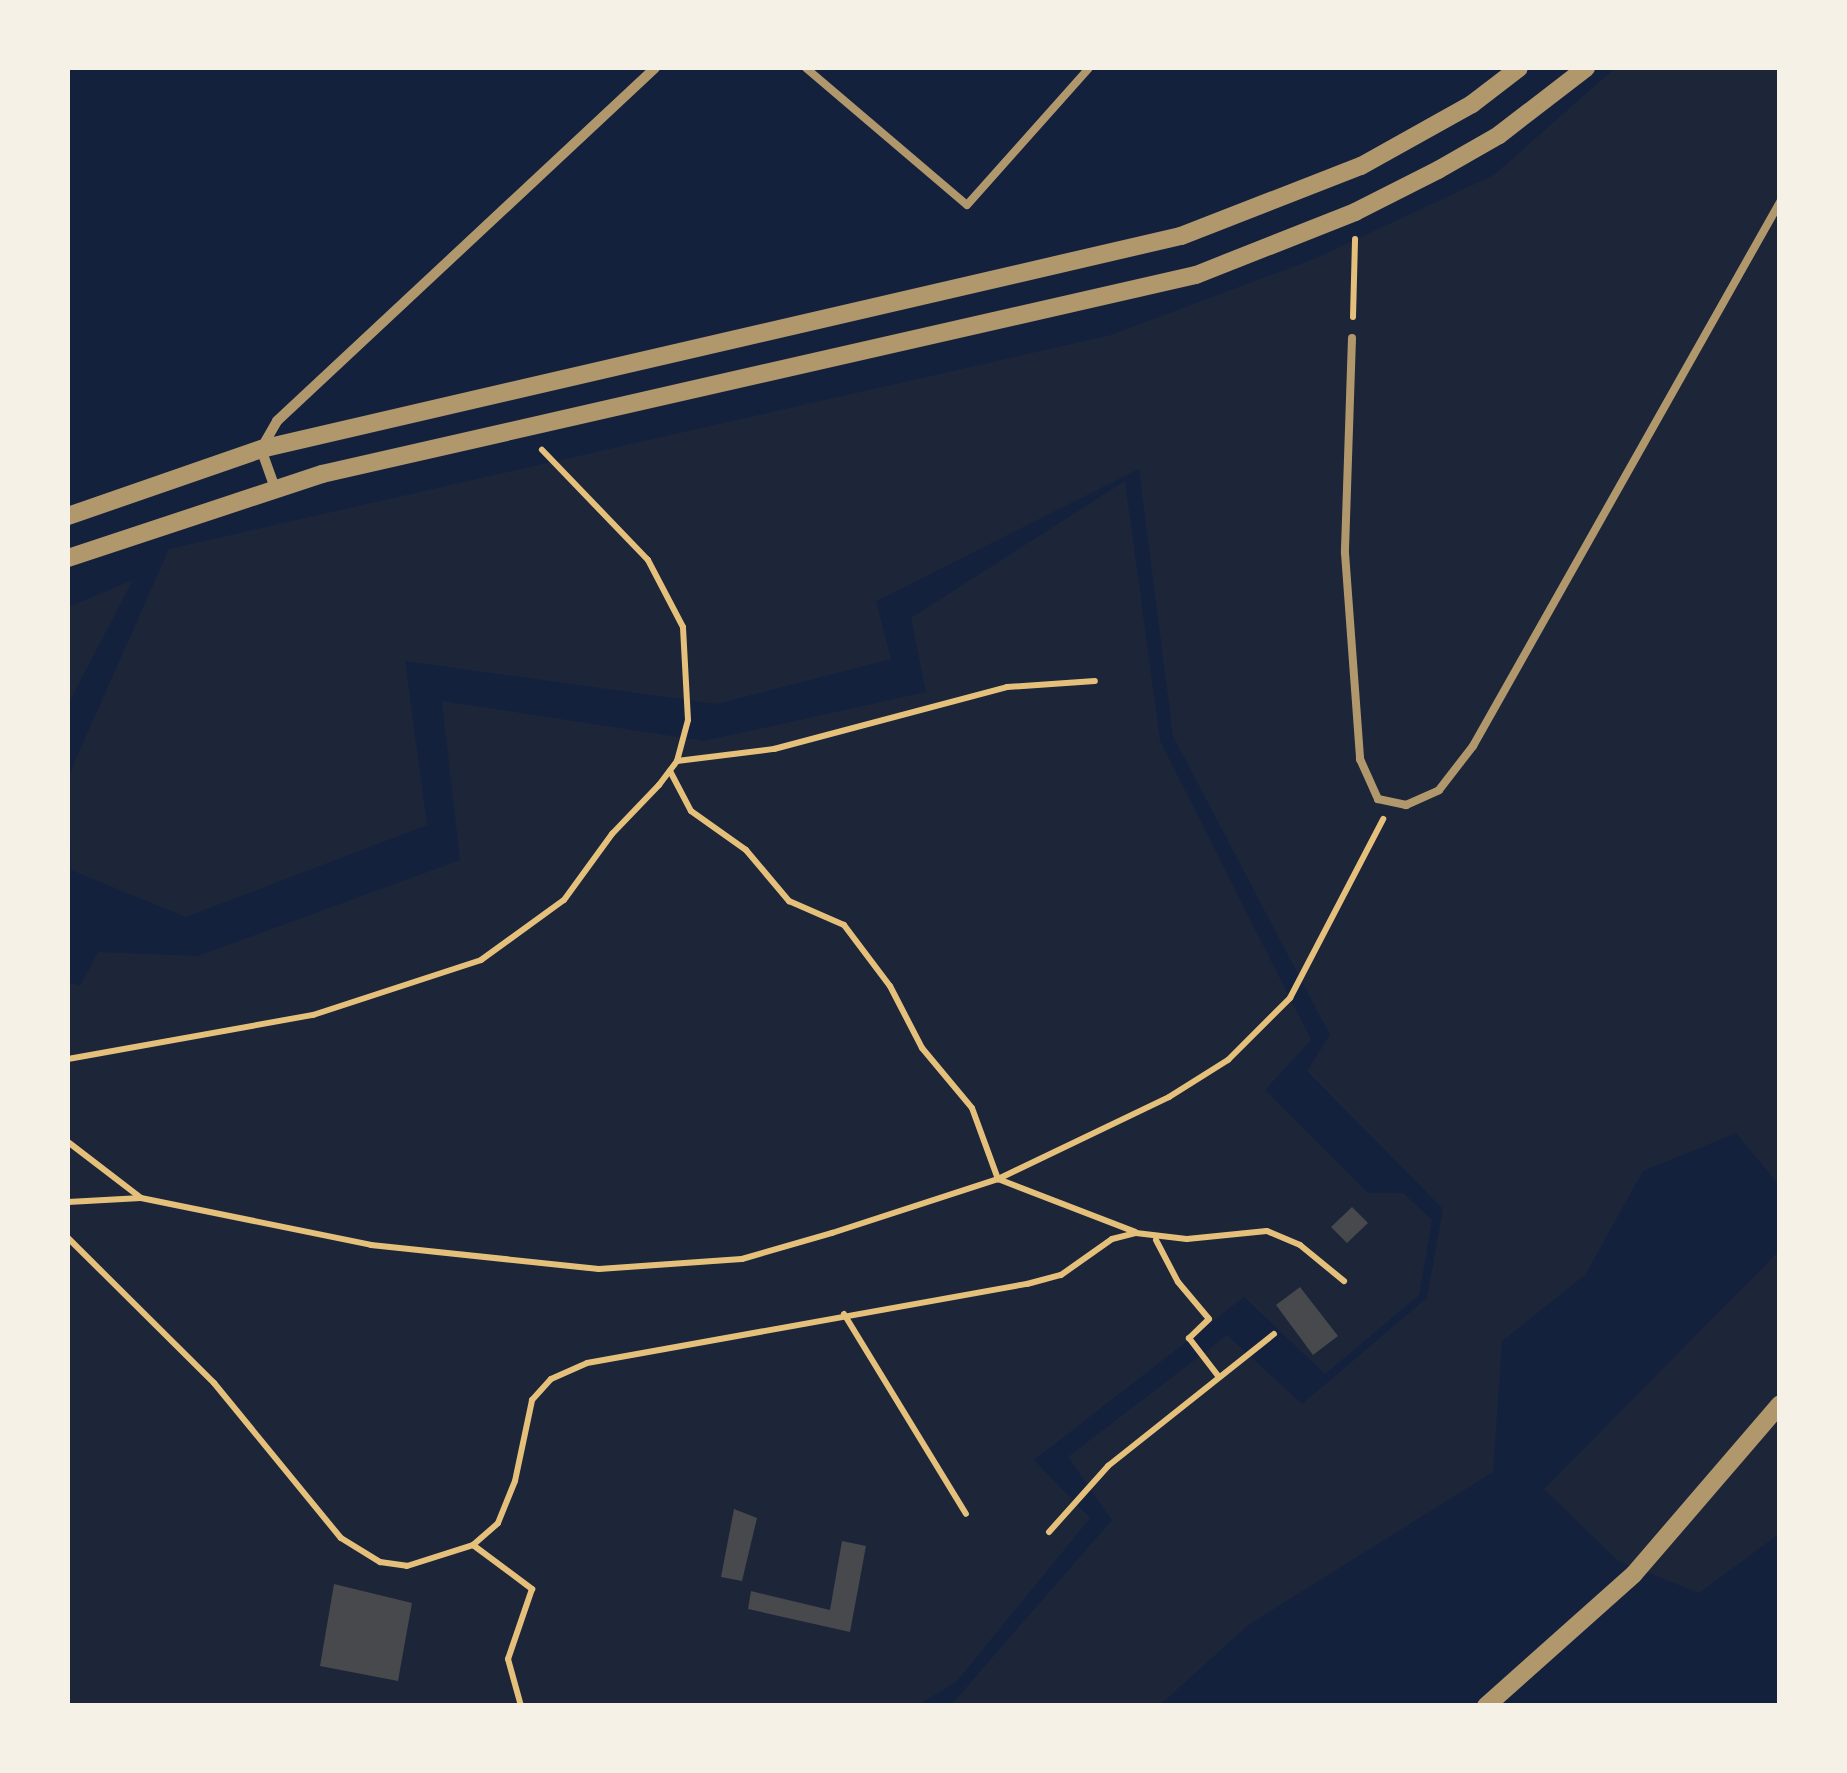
<!DOCTYPE html>
<html>
<head>
<meta charset="utf-8">
<style>
  body { margin:0 }
  #map { position:relative; width:1847px; height:1773px; overflow:hidden; background:#14213d; font-family:"Times New Roman",serif }
  div>[style] { position:absolute }
  [style*='--x'] { left:calc(var(--x)*1px); top:calc(var(--y)*1px); width:calc(var(--w)*1px); rotate:calc(var(--a)*1deg) }
  .green>* { inset:0; background:#1d2539 }
  .building>* { inset:0; background:#48494c }
  .path>* { height:6px; margin:-3px; padding:0 3px; transform-origin:3px; border-radius:3px; background:#e5c07b }
  .service>* { height:8px; margin:-4px; padding:0 4px; transform-origin:4px; border-radius:4px; background:#b1986c }
  .minor>* { height:10px; margin:-5px; padding:0 5px; transform-origin:5px; border-radius:5px; background:#b1986c }
  .tertiary>* { height:18px; margin:-9px; padding:0 9px; transform-origin:9px; border-radius:9px; background:#b1986c }
  span { translate:-50% -50%; white-space:nowrap; text-align:center; line-height:1.15; -webkit-text-stroke:9px #f6f1e7; paint-order:stroke }
  .frame { position:absolute; inset:0; border:70px solid #f6f1e7; pointer-events:none }
</style>
</head>
<body>
<div id="map">
  <div class="green">
    <i style="clip-path:polygon(1615px 68px,1779px 68px,1779px 1185px,1736px 1133px,1643px 1171px,1585px 1275px,1502px 1341px,1493px 1472px,1248px 1625px,1160px 1705px,951px 1705px,1112px 1520px,1068px 1457px,1227px 1335px,1302px 1404px,1427px 1298px,1443px 1209px,1307px 1071px,1330px 1035px,1173px 736px,1139px 469px,876px 601px,891px 659px,717px 704px,405px 661px,427px 825px,186px 917px,71px 870px,68px 777px,169px 549px,1111px 335px,1314px 259px,1494px 175px)"></i>
    <i style="clip-path:polygon(1125px 481px,1160px 741px,1311px 1040px,1265px 1090px,1368px 1193px,1403px 1193px,1432px 1220px,1419px 1295px,1325px 1374px,1244px 1297px,1034px 1460px,1090px 1518px,957px 1681px,919px 1705px,68px 1705px,68px 982px,80px 986px,98px 952px,198px 956px,460px 860px,442px 701px,704px 741px,926px 692px,911px 618px)"></i>
    <i style="clip-path:polygon(133px 580px,68px 704px,68px 607px)"></i>
    <i style="clip-path:polygon(1779px 1251px,1779px 1534px,1699px 1593px,1618px 1561px,1544px 1489px)"></i>
  </div>
  <div class="building">
    <i style="clip-path:polygon(1352px 1207px,1368px 1223px,1347px 1243px,1331px 1227px)"></i>
    <i style="clip-path:polygon(1300px 1287px,1338px 1336px,1313px 1355px,1276px 1305px)"></i>
    <i style="clip-path:polygon(734px 1509px,757px 1518px,742px 1581px,721px 1577px)"></i>
    <i style="clip-path:polygon(842px 1541px,866px 1546px,850px 1632px,748px 1609px,751px 1591px,830px 1610px)"></i>
    <i style="clip-path:polygon(334px 1584px,412px 1603px,398px 1681px,320px 1666px)"></i>
  </div>
  <div class="path">
    <i style="--x:1353;--y:317;--w:78;--a:-88.5"></i>
    <i style="--x:677;--y:761;--w:98;--a:-7.1"></i>
    <i style="--x:774;--y:749;--w:241;--a:-14.9"></i>
    <i style="--x:1007;--y:687;--w:88;--a:-3.9"></i>
    <i style="--x:670;--y:771;--w:45;--a:62.3"></i>
    <i style="--x:691;--y:811;--w:67;--a:35.3"></i>
    <i style="--x:746;--y:850;--w:67;--a:49.9"></i>
    <i style="--x:789;--y:901;--w:60;--a:23.6"></i>
    <i style="--x:844;--y:925;--w:76;--a:53"></i>
    <i style="--x:890;--y:986;--w:70;--a:62.7"></i>
    <i style="--x:922;--y:1048;--w:78;--a:50.2"></i>
    <i style="--x:972;--y:1108;--w:76;--a:69.9"></i>
    <i style="--x:998;--y:1179;--w:147;--a:21.1"></i>
    <i style="--x:68;--y:1059;--w:249;--a:-10.2"></i>
    <i style="--x:313;--y:1015;--w:177;--a:-18.1"></i>
    <i style="--x:481;--y:960;--w:102;--a:-35.9"></i>
    <i style="--x:564;--y:900;--w:82;--a:-54"></i>
    <i style="--x:612;--y:834;--w:68;--a:-46.2"></i>
    <i style="--x:659;--y:785;--w:30;--a:-53"></i>
    <i style="--x:677;--y:761;--w:42;--a:-75"></i>
    <i style="--x:688;--y:720;--w:93;--a:-93.1"></i>
    <i style="--x:683;--y:627;--w:76;--a:-117.6"></i>
    <i style="--x:648;--y:560;--w:153;--a:-133.9"></i>
    <i style="--x:68;--y:1142;--w:91;--a:37.4"></i>
    <i style="--x:68;--y:1202;--w:73;--a:-3.1"></i>
    <i style="--x:141;--y:1198;--w:235;--a:11.5"></i>
    <i style="--x:371;--y:1245;--w:229;--a:6"></i>
    <i style="--x:599;--y:1269;--w:143;--a:-4"></i>
    <i style="--x:742;--y:1259;--w:94;--a:-16.1"></i>
    <i style="--x:832;--y:1233;--w:175;--a:-18"></i>
    <i style="--x:998;--y:1179;--w:190;--a:-25.6"></i>
    <i style="--x:1169;--y:1097;--w:70;--a:-32.1"></i>
    <i style="--x:1228;--y:1060;--w:88;--a:-45"></i>
    <i style="--x:1290;--y:998;--w:202;--a:-62.5"></i>
    <i style="--x:68;--y:1238;--w:206;--a:44.8"></i>
    <i style="--x:214;--y:1383;--w:200;--a:50.7"></i>
    <i style="--x:341;--y:1538;--w:46;--a:31.6"></i>
    <i style="--x:380;--y:1562;--w:27;--a:8"></i>
    <i style="--x:407;--y:1566;--w:69;--a:-17.7"></i>
    <i style="--x:473;--y:1545;--w:33;--a:-41"></i>
    <i style="--x:498;--y:1523;--w:45;--a:-68"></i>
    <i style="--x:515;--y:1481;--w:83;--a:-78.1"></i>
    <i style="--x:532;--y:1400;--w:28;--a:-48"></i>
    <i style="--x:551;--y:1379;--w:39;--a:-24"></i>
    <i style="--x:587;--y:1363;--w:447;--a:-10.2"></i>
    <i style="--x:1027;--y:1284;--w:35;--a:-15"></i>
    <i style="--x:1061;--y:1275;--w:62;--a:-35.2"></i>
    <i style="--x:1112;--y:1239;--w:25;--a:-14"></i>
    <i style="--x:1136;--y:1233;--w:51;--a:6.7"></i>
    <i style="--x:1187;--y:1239;--w:80;--a:-5.7"></i>
    <i style="--x:1267;--y:1231;--w:36;--a:23"></i>
    <i style="--x:1300;--y:1245;--w:57;--a:39.3"></i>
    <i style="--x:1156;--y:1240;--w:47;--a:62.4"></i>
    <i style="--x:1178;--y:1282;--w:48;--a:50"></i>
    <i style="--x:1209;--y:1319;--w:28;--a:136"></i>
    <i style="--x:1189;--y:1338;--w:49;--a:52.4"></i>
    <i style="--x:844;--y:1314;--w:234;--a:58.6"></i>
    <i style="--x:1049;--y:1532;--w:89;--a:-48.2"></i>
    <i style="--x:1108;--y:1466;--w:212;--a:-38.5"></i>
    <i style="--x:473;--y:1545;--w:74;--a:36.7"></i>
    <i style="--x:532;--y:1589;--w:74;--a:108.9"></i>
    <i style="--x:508;--y:1659;--w:49;--a:74.5"></i>
  </div>
  <div class="service">
    <i style="--x:806;--y:68;--w:211;--a:40.4"></i>
    <i style="--x:967;--y:205;--w:183;--a:-48.3"></i>
    <i style="--x:1352;--y:338;--w:215;--a:91.9"></i>
    <i style="--x:1345;--y:553;--w:207;--a:85.8"></i>
    <i style="--x:1360;--y:759;--w:44;--a:65.8"></i>
    <i style="--x:1378;--y:799;--w:29;--a:12"></i>
    <i style="--x:1406;--y:805;--w:36;--a:-24"></i>
    <i style="--x:1439;--y:790;--w:56;--a:-52.3"></i>
    <i style="--x:1473;--y:746;--w:625;--a:-60.56"></i>
  </div>
  <div class="minor">
    <i style="--x:275;--y:488;--w:41;--a:-109.7"></i>
    <i style="--x:261;--y:449;--w:32;--a:-60"></i>
    <i style="--x:277;--y:421;--w:517;--a:-43.04"></i>
  </div>
  <div class="tertiary">
    <i style="--x:68;--y:516;--w:204;--a:-19.1"></i>
    <i style="--x:261;--y:449;--w:944;--a:-13.04"></i>
    <i style="--x:1181;--y:236;--w:193;--a:-21.3"></i>
    <i style="--x:1361;--y:166;--w:127;--a:-29.2"></i>
    <i style="--x:1472;--y:104;--w:59;--a:-37.5"></i>
    <i style="--x:68;--y:558;--w:268;--a:-18.3"></i>
    <i style="--x:322;--y:474;--w:896;--a:-12.83"></i>
    <i style="--x:1196;--y:275;--w:171;--a:-21.6"></i>
    <i style="--x:1355;--y:212;--w:93;--a:-26.8"></i>
    <i style="--x:1438;--y:170;--w:70;--a:-29.8"></i>
    <i style="--x:1499;--y:135;--w:110;--a:-37.6"></i>
    <i style="--x:1486;--y:1706;--w:198;--a:-41.7"></i>
    <i style="--x:1634;--y:1574;--w:224;--a:-49.3"></i>
  </div>
  <div class="frame"></div>
</div>
</body>
</html>
